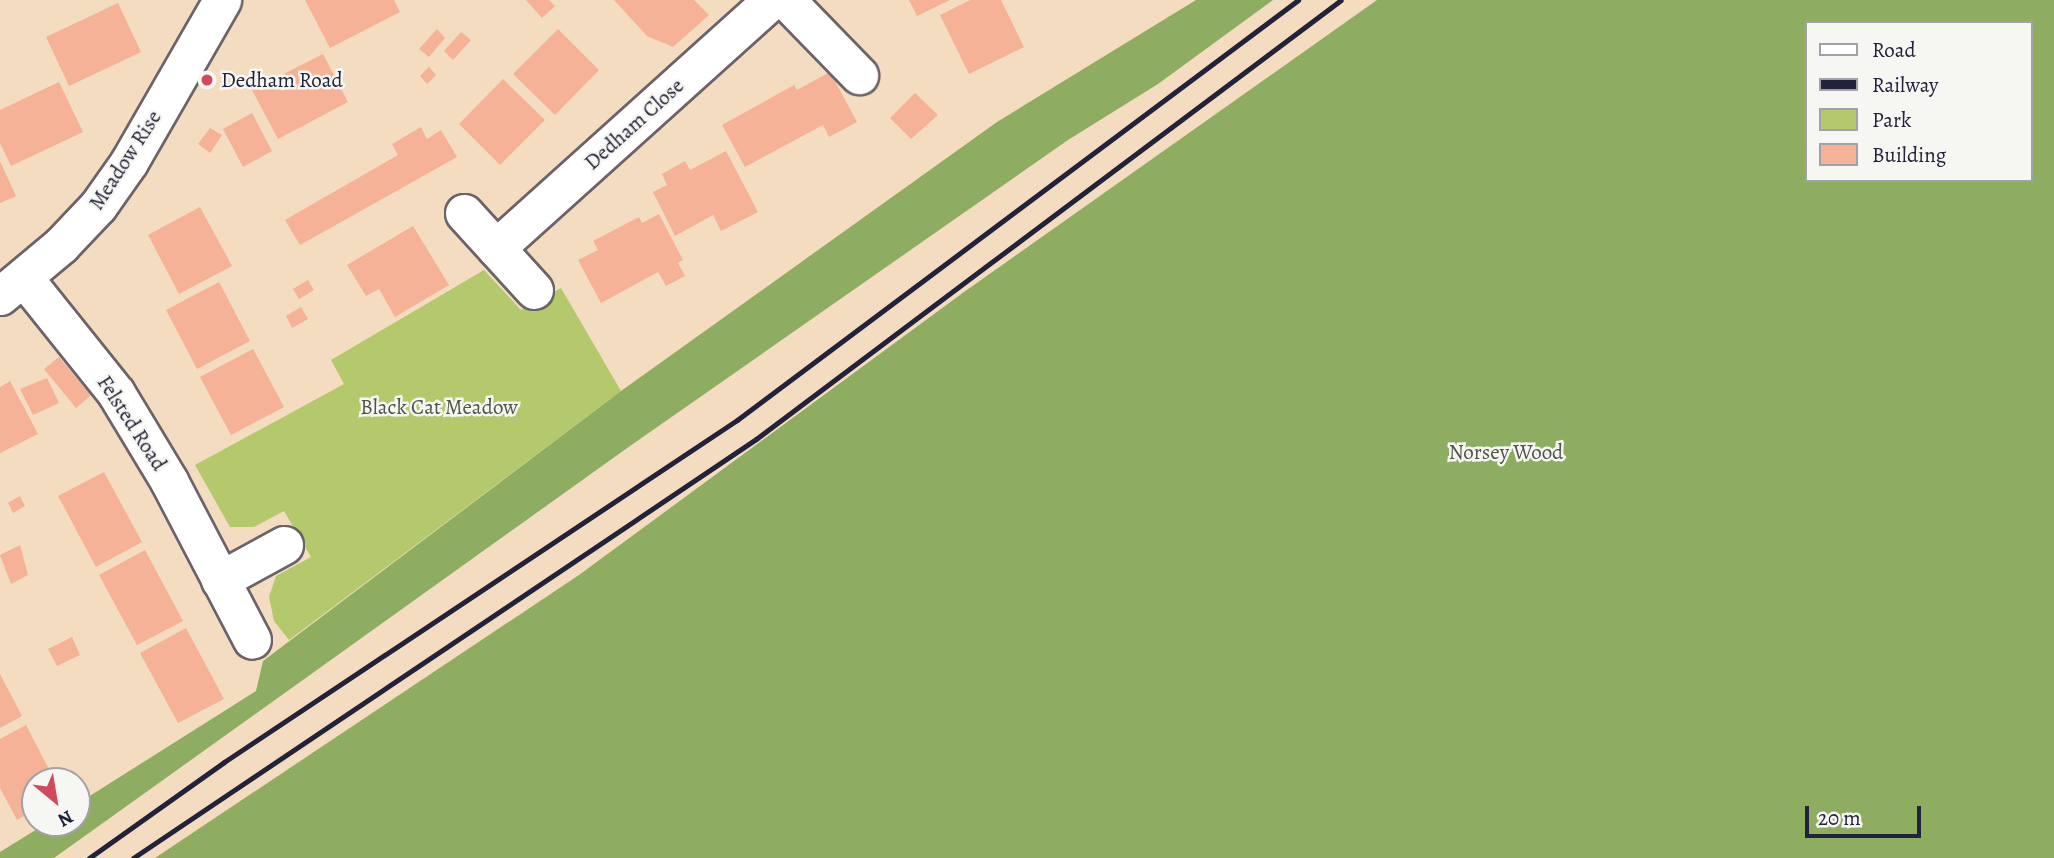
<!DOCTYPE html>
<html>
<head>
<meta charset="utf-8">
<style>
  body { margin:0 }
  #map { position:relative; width:2054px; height:858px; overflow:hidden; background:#f3dcbf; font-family:Alegreya,serif }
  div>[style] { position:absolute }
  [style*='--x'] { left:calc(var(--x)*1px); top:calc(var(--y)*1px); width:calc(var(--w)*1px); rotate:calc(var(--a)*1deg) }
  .green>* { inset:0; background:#b4c96c }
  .forest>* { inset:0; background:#8fad60 }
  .building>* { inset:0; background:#f5b296 }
  .roads { filter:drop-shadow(2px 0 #6b6369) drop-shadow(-2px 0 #6b6369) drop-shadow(0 2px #6b6369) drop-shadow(0 -2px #6b6369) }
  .street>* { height:37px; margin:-18.5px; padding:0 18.5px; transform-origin:18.5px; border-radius:18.5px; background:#fff }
  .rail>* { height:5px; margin:-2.5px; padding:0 2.5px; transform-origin:2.5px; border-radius:2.5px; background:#22223b }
  .dots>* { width:19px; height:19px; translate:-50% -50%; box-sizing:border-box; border:4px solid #f6f6f2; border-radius:50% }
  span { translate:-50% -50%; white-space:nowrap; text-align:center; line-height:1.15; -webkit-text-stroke:5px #f6f6f2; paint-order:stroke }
  .poi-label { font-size:21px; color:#22223b }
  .left { translate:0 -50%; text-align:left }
  .street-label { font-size:21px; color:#22223b }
  .park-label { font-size:21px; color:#4e544a }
  .legend { position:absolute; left:1805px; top:21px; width:228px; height:161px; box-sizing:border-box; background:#f6f6f2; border:2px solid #a1a1a9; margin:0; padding:9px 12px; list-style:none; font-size:21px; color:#22223b }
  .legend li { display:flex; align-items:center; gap:14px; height:35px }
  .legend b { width:35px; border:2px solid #a1a1a9 }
  .north { position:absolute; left:21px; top:767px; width:70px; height:70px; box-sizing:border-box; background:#f6f6f2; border:2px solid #a1a1a9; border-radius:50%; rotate:150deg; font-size:19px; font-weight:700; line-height:28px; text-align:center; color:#22223b }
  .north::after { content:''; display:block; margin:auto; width:24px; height:32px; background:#d1495b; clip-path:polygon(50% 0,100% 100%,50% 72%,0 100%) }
  .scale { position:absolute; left:1805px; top:806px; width:116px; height:32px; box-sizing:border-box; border:4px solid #22223b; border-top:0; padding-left:9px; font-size:21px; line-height:24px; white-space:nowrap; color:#22223b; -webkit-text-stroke:5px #f6f6f2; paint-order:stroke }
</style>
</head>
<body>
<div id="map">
  <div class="green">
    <i style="clip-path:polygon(484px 270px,521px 310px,561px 288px,621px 391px,289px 640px,274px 621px,269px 597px,276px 576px,311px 557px,284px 511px,254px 527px,230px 527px,195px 465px,344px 384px,331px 360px)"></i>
  </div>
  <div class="forest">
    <i style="clip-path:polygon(1196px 0,1273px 0,1158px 84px,1068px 140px,630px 446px,54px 858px,0 858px,0 852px,47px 823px,77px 823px,77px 804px,256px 691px,263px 661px,621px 391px,997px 122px)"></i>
    <i style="clip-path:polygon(evenodd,1377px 0,2054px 0,2054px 858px,155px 858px,579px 575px,964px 292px,1377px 0,1807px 23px,2031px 23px,2031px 180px,1807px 180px,1807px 23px)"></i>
  </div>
  <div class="building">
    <i style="clip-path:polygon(305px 0,394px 0,400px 12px,330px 48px)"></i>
    <i style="clip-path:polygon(526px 0,549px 0,555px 6px,542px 18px)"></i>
    <i style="clip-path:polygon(614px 0,694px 0,709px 15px,673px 47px,647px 36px)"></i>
    <i style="clip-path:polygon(909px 0,950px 0,917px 16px)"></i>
    <i style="clip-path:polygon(970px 0,1001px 0,1024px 47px,969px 74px,940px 15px)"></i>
    <i style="clip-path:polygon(118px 3px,141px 52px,69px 86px,46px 37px)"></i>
    <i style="clip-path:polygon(437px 29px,445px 38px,429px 57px,419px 49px)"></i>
    <i style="clip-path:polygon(558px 29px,599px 70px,555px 115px,513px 74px)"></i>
    <i style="clip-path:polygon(461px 32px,471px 40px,453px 60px,444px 51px)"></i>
    <i style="clip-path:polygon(323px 54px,348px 102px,278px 139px,252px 90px)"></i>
    <i style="clip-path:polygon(429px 67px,436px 75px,427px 84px,420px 76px)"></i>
    <i style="clip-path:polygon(830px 72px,857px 122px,829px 137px,823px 125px,745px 167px,722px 125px,794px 85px,797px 90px)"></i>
    <i style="clip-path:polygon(503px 79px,545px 120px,500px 165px,459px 124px)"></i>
    <i style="clip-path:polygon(59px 82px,83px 132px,11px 166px,0 143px,0 110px)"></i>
    <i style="clip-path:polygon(915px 93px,938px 115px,911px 139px,890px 118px)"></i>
    <i style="clip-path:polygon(252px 113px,272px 151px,243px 167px,223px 129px)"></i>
    <i style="clip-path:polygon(421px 127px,427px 139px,441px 130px,457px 157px,300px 245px,285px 220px,398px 155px,392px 144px)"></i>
    <i style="clip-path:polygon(210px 128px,222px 135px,210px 153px,198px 144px)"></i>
    <i style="clip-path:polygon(726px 151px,758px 212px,721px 231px,713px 215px,675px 236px,653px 192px,667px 185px,662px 174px,685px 161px,690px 170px)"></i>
    <i style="clip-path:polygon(0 161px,16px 196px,0 203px)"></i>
    <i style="clip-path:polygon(200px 207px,232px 266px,179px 294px,148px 235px)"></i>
    <i style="clip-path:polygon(659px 214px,683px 260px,678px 263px,685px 276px,666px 286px,658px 272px,601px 303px,578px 260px,598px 250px,593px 241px,639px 217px,642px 223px)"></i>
    <i style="clip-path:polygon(413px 226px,449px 285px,395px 317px,379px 289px,366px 296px,347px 265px)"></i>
    <i style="clip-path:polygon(308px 280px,314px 290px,299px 299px,293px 289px)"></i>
    <i style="clip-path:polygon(219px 282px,250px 341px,197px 369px,166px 310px)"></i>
    <i style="clip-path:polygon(301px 307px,308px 319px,292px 328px,286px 316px)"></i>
    <i style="clip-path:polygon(253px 349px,284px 407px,231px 435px,200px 377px)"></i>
    <i style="clip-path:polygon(59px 357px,91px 395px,76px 408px,44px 369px)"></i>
    <i style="clip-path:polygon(47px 378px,59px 403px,33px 415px,20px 389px)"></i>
    <i style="clip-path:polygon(10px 381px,38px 434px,0 453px,0 387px)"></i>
    <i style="clip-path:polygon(104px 472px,142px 542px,96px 567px,58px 496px)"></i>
    <i style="clip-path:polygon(20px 496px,25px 506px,13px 513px,8px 503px)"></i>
    <i style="clip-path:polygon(20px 545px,28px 575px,11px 584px,0 555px)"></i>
    <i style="clip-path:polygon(145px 550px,183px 621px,137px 645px,99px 575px)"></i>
    <i style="clip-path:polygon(186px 628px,224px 699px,178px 723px,140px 653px)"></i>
    <i style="clip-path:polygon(72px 637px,80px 655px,57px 666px,48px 649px)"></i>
    <i style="clip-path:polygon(0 674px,22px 716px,0 728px)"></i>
    <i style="clip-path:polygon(26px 725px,55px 781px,35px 781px,35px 810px,17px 820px,0 788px,0 739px)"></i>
  </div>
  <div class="roads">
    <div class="street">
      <i style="--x:786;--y:0;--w:105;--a:45.8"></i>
      <i style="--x:464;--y:213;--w:104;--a:47.7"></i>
      <i style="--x:496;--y:248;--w:370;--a:-42"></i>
      <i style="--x:24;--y:278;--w:147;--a:51.3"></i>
      <i style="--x:116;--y:393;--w:103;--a:58.9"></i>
      <i style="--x:169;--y:481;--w:179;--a:62.4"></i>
      <i style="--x:0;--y:296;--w:80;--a:-39.9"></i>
      <i style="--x:61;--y:245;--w:54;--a:-46.5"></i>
      <i style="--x:98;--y:206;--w:54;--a:-54.8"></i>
      <i style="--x:129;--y:162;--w:187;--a:-60.1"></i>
      <i style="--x:220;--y:580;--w:73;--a:-28.7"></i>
    </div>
  </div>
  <div class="rail">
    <i style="--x:89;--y:858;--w:166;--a:-35.4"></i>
    <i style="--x:224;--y:762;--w:617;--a:-33.69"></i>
    <i style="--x:737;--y:420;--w:701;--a:-36.82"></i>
    <i style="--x:133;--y:858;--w:751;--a:-33.92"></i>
    <i style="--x:756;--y:439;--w:731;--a:-36.89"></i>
  </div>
  <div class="dots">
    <i style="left:207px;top:80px;background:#d1495b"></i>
  </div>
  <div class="poi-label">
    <span class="left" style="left:221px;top:80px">Dedham Road</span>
  </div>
  <div class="street-label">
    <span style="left:634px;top:124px;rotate:-42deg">Dedham Close</span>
    <span style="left:125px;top:160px;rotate:-57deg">Meadow Rise</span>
    <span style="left:132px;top:423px;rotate:57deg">Felsted Road</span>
  </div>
  <div class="park-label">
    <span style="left:439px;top:407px">Black Cat Meadow</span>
    <span style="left:1506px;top:452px">Norsey Wood</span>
  </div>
  <ul class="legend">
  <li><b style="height:9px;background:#fff"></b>Road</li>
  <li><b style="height:9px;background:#22223b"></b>Railway</li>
  <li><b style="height:19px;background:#b4c96c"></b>Park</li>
  <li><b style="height:19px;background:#f5b296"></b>Building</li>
  </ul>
  <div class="north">N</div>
  <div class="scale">20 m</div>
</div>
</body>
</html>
